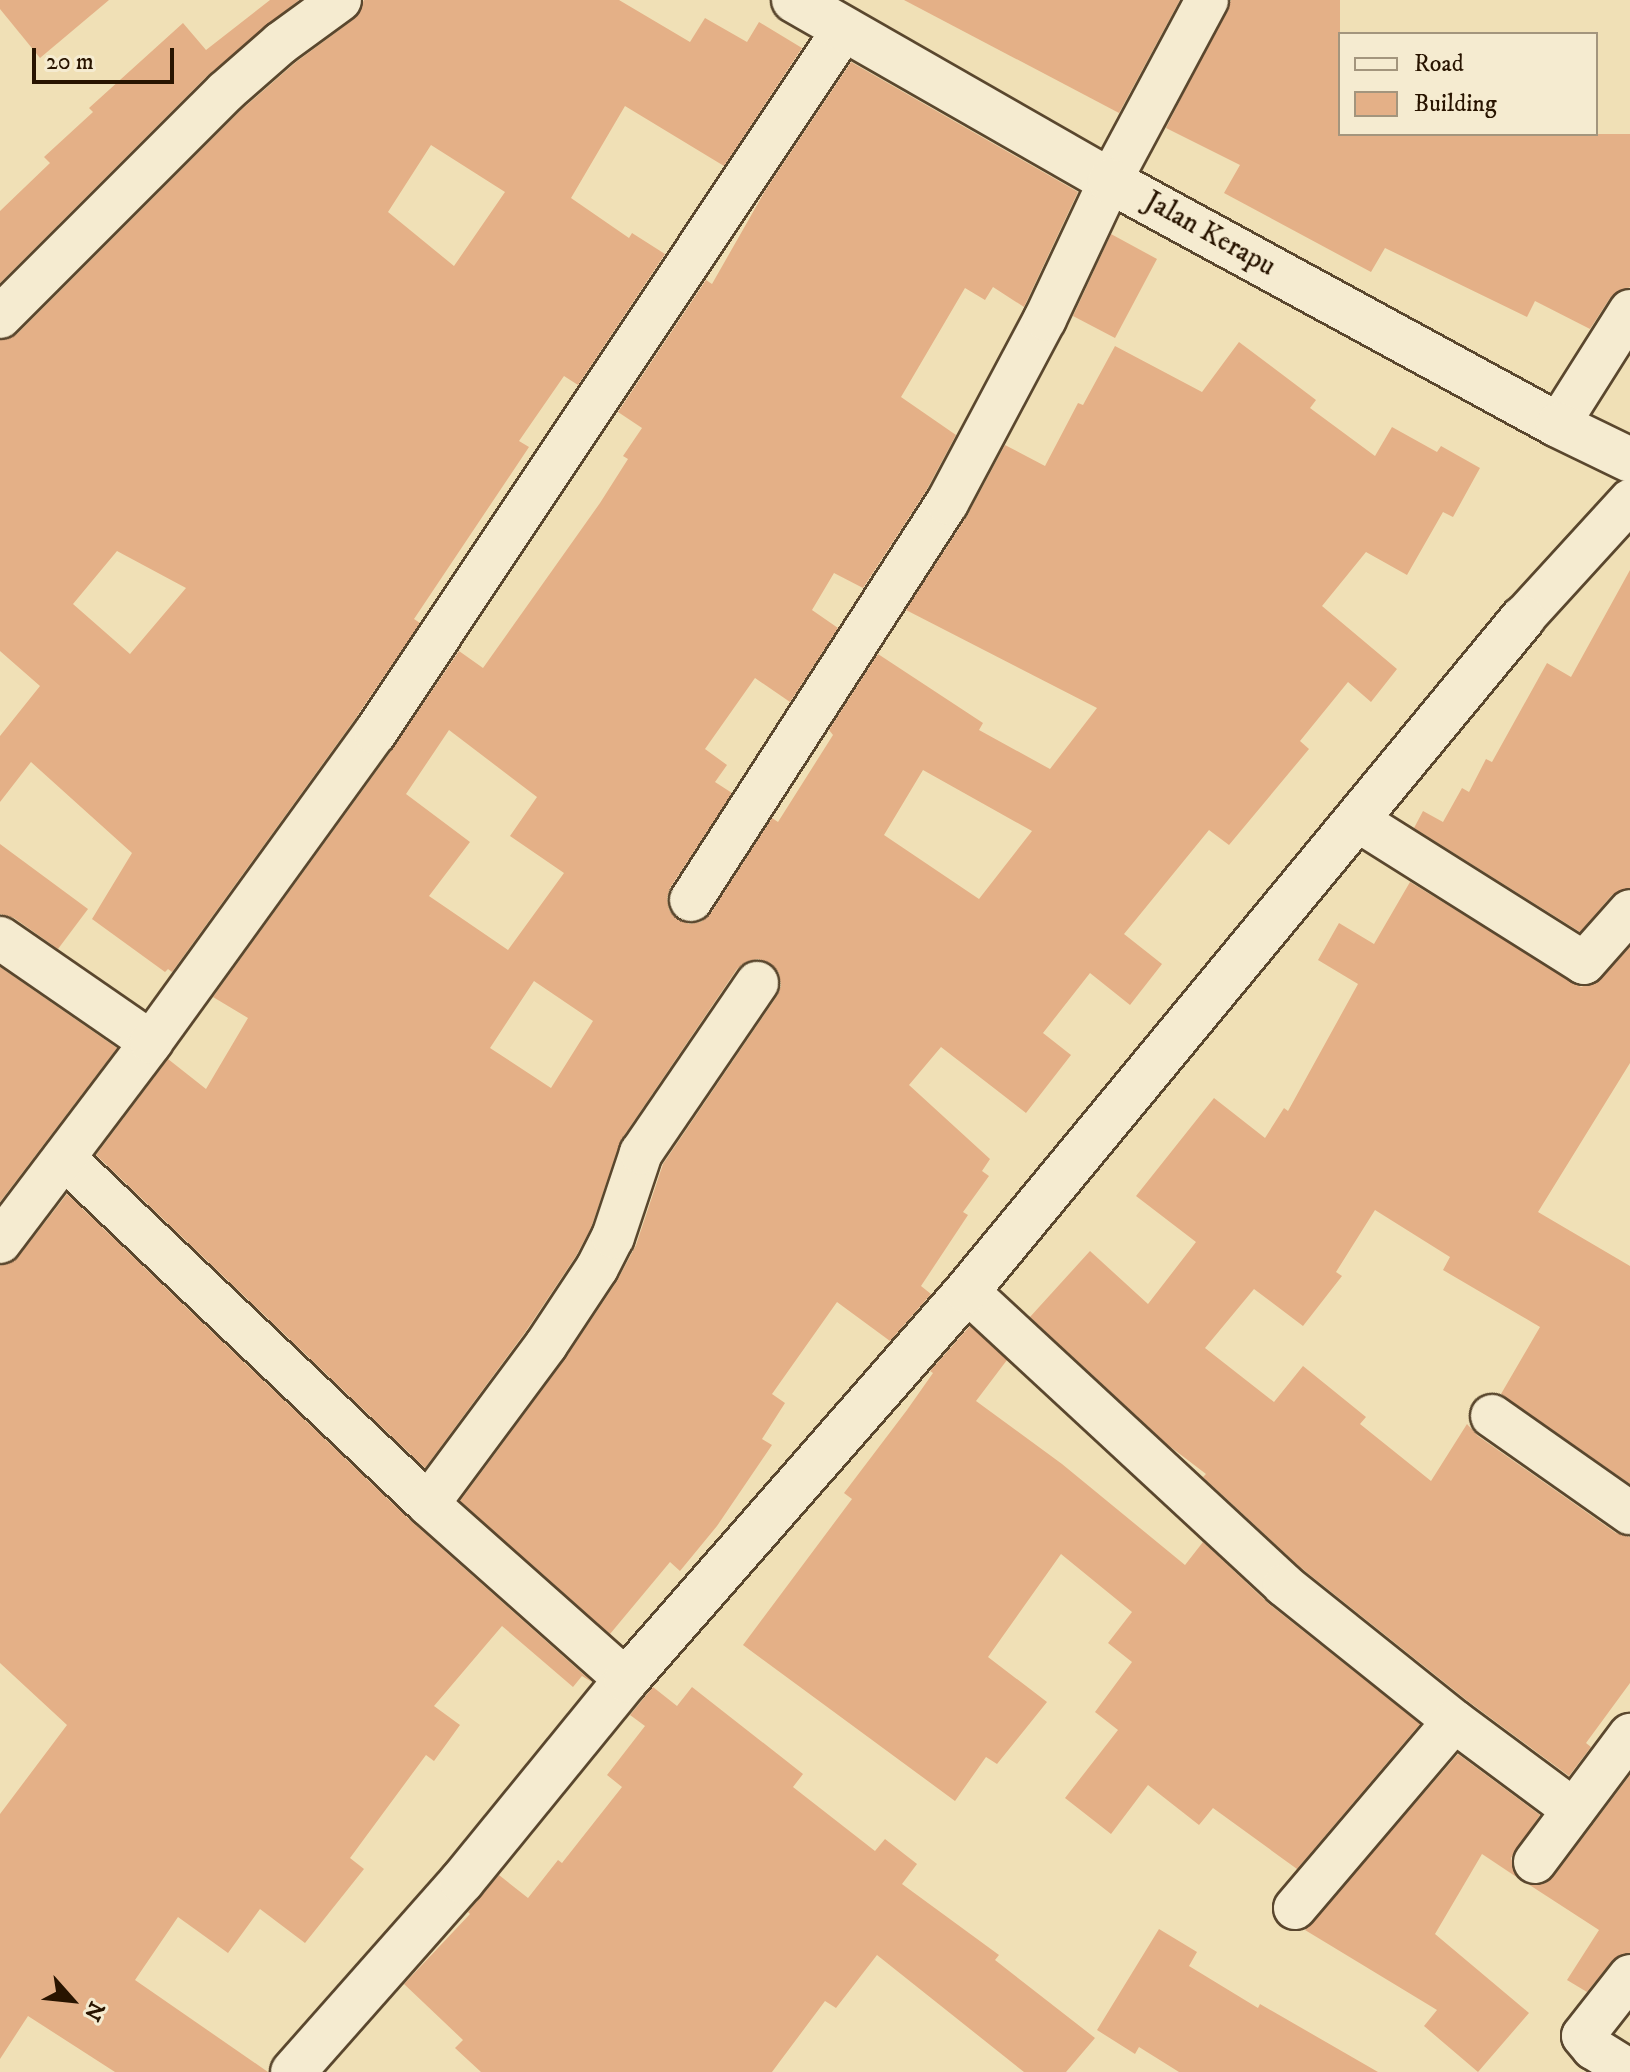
<!DOCTYPE html>
<html>
<head>
<meta charset="utf-8">
<style>
  body { margin:0 }
  #map { position:relative; width:1630px; height:2072px; overflow:hidden; background:#f0e0b6; font-family:"IM FELL DW Pica",serif }
  div>[style] { position:absolute }
  [style*='--x'] { left:calc(var(--x)*1px); top:calc(var(--y)*1px); width:calc(var(--w)*1px); rotate:calc(var(--a)*1deg) }
  .building>* { inset:0; background:#e4b087 }
  .roads { filter:drop-shadow(2px 0 #5a472e) drop-shadow(-2px 0 #5a472e) drop-shadow(0 2px #5a472e) drop-shadow(0 -2px #5a472e) }
  .minor>* { height:42px; margin:-21px; padding:0 21px; transform-origin:21px; border-radius:21px; background:#f5ebd0 }
  .tertiary>* { height:44px; margin:-22px; padding:0 22px; transform-origin:22px; border-radius:22px; background:#f5ebd0 }
  .secondary>* { height:44px; margin:-22px; padding:0 22px; transform-origin:22px; border-radius:22px; background:#f5ebd0 }
  span { translate:-50% -50%; white-space:nowrap; text-align:center; line-height:1.15; -webkit-text-stroke:6px #f5ebd0; paint-order:stroke }
  .street-label { font-size:28px; color:#281400 }
  .legend { position:absolute; left:1338px; top:32px; width:260px; height:104px; box-sizing:border-box; background:#f5ebd0; border:2px solid #a3957d; margin:0; padding:10px 14px; list-style:none; font-size:24px; color:#281400 }
  .legend li { display:flex; align-items:center; gap:16px; height:40px }
  .legend b { width:40px; border:2px solid #a3957d }
  .north { position:absolute; left:32px; top:1960px; width:80px; height:80px; -webkit-text-stroke:6px #f5ebd0; paint-order:stroke; rotate:117deg; font-size:22px; font-weight:700; line-height:32px; text-align:center; color:#281400 }
  .north::after { content:''; display:block; margin:auto; width:28px; height:36px; background:#281400; clip-path:polygon(50% 0,100% 100%,50% 72%,0 100%) }
  .scale { position:absolute; left:32px; top:48px; width:142px; height:36px; box-sizing:border-box; border:4px solid #281400; border-top:0; padding-left:10px; font-size:24px; line-height:28px; white-space:nowrap; color:#281400; -webkit-text-stroke:6px #f5ebd0; paint-order:stroke }
</style>
</head>
<body>
<div id="map">
  <div class="building">
    <i style="clip-path:polygon(0 0,109px 0,40px 58px,0 9px)"></i>
    <i style="clip-path:polygon(270px 0,299px 0,208px 75px,0 283px,0 211px,50px 163px,44px 157px,93px 112px,89px 108px,183px 23px,206px 50px)"></i>
    <i style="clip-path:polygon(evenodd,364px 0,619px 0,690px 42px,705px 18px,747px 42px,759px 22px,802px 48px,724px 166px,625px 106px,571px 198px,629px 238px,632px 233px,665px 254px,578px 385px,564px 376px,519px 441px,529px 447px,414px 619px,420px 623px,355px 719px,172px 972px,168px 969px,165px 972px,92px 919px,132px 853px,31px 762px,0 802px,0 736px,40px 686px,0 651px,0 340px,17px 334px,241px 110px,296px 62px,354px 19px,364px 0,431px 145px,505px 192px,454px 266px,388px 212px,431px 145px,364px 0,117px 551px,186px 588px,130px 654px,73px 604px,117px 551px)"></i>
    <i style="clip-path:polygon(904px 0,1180px 0,1119px 113px)"></i>
    <i style="clip-path:polygon(1231px 0,1340px 0,1340px 134px,1630px 134px,1630px 287px,1610px 298px,1590px 329px,1535px 301px,1527px 317px,1385px 248px,1371px 272px,1224px 193px,1240px 165px,1166px 128px)"></i>
    <i style="clip-path:polygon(evenodd,851px 62px,1078px 192px,1024px 307px,993px 287px,985px 300px,965px 288px,901px 397px,956px 435px,926px 491px,863px 588px,834px 573px,812px 610px,838px 628px,790px 702px,755px 678px,705px 749px,727px 765px,715px 782px,732px 793px,670px 888px,667px 898px,669px 910px,679px 920px,689px 924px,701px 922px,711px 913px,772px 818px,778px 822px,833px 735px,829px 730px,878px 654px,983px 723px,979px 730px,1050px 769px,1097px 708px,906px 610px,967px 516px,1005px 445px,1045px 466px,1078px 403px,1083px 405px,1115px 346px,1202px 392px,1239px 342px,1316px 400px,1310px 408px,1375px 456px,1392px 427px,1437px 452px,1441px 446px,1480px 468px,1453px 517px,1443px 512px,1407px 575px,1366px 552px,1322px 606px,1397px 669px,1371px 702px,1348px 682px,1300px 741px,1309px 749px,1229px 845px,1209px 830px,1124px 934px,1162px 964px,1130px 1005px,1090px 973px,1043px 1033px,1071px 1055px,1026px 1113px,941px 1047px,909px 1085px,990px 1159px,982px 1171px,989px 1176px,963px 1212px,968px 1215px,921px 1286px,931px 1294px,890px 1341px,837px 1302px,772px 1394px,785px 1403px,762px 1439px,772px 1445px,717px 1526px,680px 1571px,670px 1562px,610px 1634px,460px 1501px,565px 1359px,617px 1281px,636px 1245px,663px 1164px,777px 996px,781px 986px,779px 973px,771px 964px,758px 959px,746px 962px,737px 969px,621px 1140px,591px 1228px,576px 1256px,526px 1331px,425px 1468px,96px 1155px,168px 1059px,206px 1089px,248px 1018px,213px 997px,394px 747px,459px 651px,483px 668px,600px 503px,628px 459px,623px 456px,642px 428px,618px 412px,706px 280px,712px 284px,765px 191px,851px 62px,449px 730px,537px 797px,510px 836px,564px 873px,508px 950px,429px 896px,470px 842px,406px 794px,449px 730px,851px 62px,923px 770px,1032px 831px,979px 899px,884px 835px,923px 770px,851px 62px,534px 981px,593px 1021px,551px 1088px,490px 1048px,534px 981px)"></i>
    <i style="clip-path:polygon(1111px 234px,1157px 259px,1115px 338px,1073px 316px)"></i>
    <i style="clip-path:polygon(1630px 570px,1630px 888px,1612px 895px,1580px 932px,1414px 828px,1423px 811px,1443px 822px,1462px 788px,1469px 792px,1486px 759px,1492px 762px,1547px 663px,1571px 677px)"></i>
    <i style="clip-path:polygon(0 844px,88px 909px,58px 949px,14px 918px,0 914px)"></i>
    <i style="clip-path:polygon(1410px 882px,1581px 987px,1601px 979px,1630px 947px,1630px 1063px,1538px 1212px,1630px 1266px,1630px 1484px,1501px 1394px,1540px 1327px,1443px 1270px,1450px 1257px,1375px 1210px,1336px 1272px,1342px 1276px,1303px 1326px,1254px 1289px,1205px 1348px,1274px 1402px,1303px 1366px,1366px 1417px,1360px 1424px,1431px 1481px,1467px 1424px,1478px 1436px,1616px 1533px,1630px 1537px,1630px 1683px,1586px 1743px,1591px 1747px,1569px 1776px,1469px 1702px,1300px 1567px,1203px 1477px,1206px 1474px,1168px 1445px,1030px 1317px,1090px 1251px,1148px 1304px,1196px 1242px,1136px 1196px,1214px 1098px,1265px 1138px,1284px 1108px,1288px 1111px,1358px 984px,1318px 960px,1339px 923px,1374px 944px)"></i>
    <i style="clip-path:polygon(0 967px,117px 1048px,0 1202px)"></i>
    <i style="clip-path:polygon(67px 1194px,411px 1521px,592px 1682px,582px 1676px,573px 1687px,502px 1626px,434px 1706px,460px 1725px,434px 1761px,426px 1755px,350px 1858px,364px 1869px,305px 1943px,260px 1909px,228px 1953px,178px 1917px,135px 1980px,268px 2072px,115px 2072px,28px 2016px,0 2059px,0 1814px,67px 1725px,0 1663px,0 1266px,19px 1256px)"></i>
    <i style="clip-path:polygon(970px 1326px,1007px 1360px,976px 1401px,1062px 1464px,1185px 1565px,1203px 1542px,1269px 1604px,1420px 1724px,1297px 1869px,1213px 1808px,1199px 1825px,1148px 1785px,1111px 1834px,1065px 1798px,1118px 1730px,1095px 1712px,1132px 1662px,1108px 1643px,1132px 1612px,1061px 1554px,988px 1657px,1047px 1702px,997px 1764px,986px 1757px,955px 1801px,743px 1645px,852px 1499px,844px 1493px,907px 1410px,933px 1373px,930px 1371px)"></i>
    <i style="clip-path:polygon(653px 1687px,677px 1706px,692px 1687px,803px 1774px,793px 1787px,875px 1851px,885px 1839px,917px 1864px,902px 1884px,999px 1955px,995px 1960px,1095px 2038px,1066px 2072px,1024px 2072px,877px 1955px,836px 2008px,825px 2001px,772px 2072px,481px 2072px,455px 2048px,463px 2040px,404px 1984px,470px 1914px,468px 1912px,499px 1875px,528px 1898px,558px 1860px,562px 1863px,622px 1787px,607px 1775px,645px 1726px,630px 1715px)"></i>
    <i style="clip-path:polygon(1458px 1754px,1540px 1815px,1511px 1858px,1518px 1878px,1482px 1854px,1435px 1934px,1529px 2013px,1478px 2072px,1424px 2026px,1437px 2010px,1305px 1930px)"></i>
    <i style="clip-path:polygon(1630px 1775px,1630px 1953px,1612px 1961px,1587px 1992px,1567px 1980px,1599px 1930px,1528px 1884px,1544px 1884px,1554px 1876px)"></i>
    <i style="clip-path:polygon(1159px 1929px,1197px 1952px,1189px 1966px,1258px 2008px,1260px 2004px,1378px 2072px,1179px 2072px,1139px 2047px,1135px 2054px,1097px 2030px)"></i>
  </div>
  <div class="roads">
    <div class="minor">
      <i style="--x:0;--y:317;--w:318;--a:-45"></i>
      <i style="--x:225;--y:92;--w:74;--a:-41.2"></i>
      <i style="--x:281;--y:43;--w:73;--a:-36.1"></i>
      <i style="--x:1558;--y:425;--w:135;--a:-57.7"></i>
      <i style="--x:1523;--y:618;--w:159;--a:-47.6"></i>
      <i style="--x:1357;--y:820;--w:268;--a:32.2"></i>
      <i style="--x:1584;--y:963;--w:69;--a:-48.5"></i>
      <i style="--x:691;--y:900;--w:472;--a:-57.2"></i>
      <i style="--x:947;--y:503;--w:208;--a:-62"></i>
      <i style="--x:1045;--y:319;--w:153;--a:-64.8"></i>
      <i style="--x:1110;--y:181;--w:205;--a:-61.8"></i>
      <i style="--x:0;--y:938;--w:183;--a:34.6"></i>
      <i style="--x:64;--y:1158;--w:502;--a:43.55"></i>
      <i style="--x:428;--y:1504;--w:265;--a:41.6"></i>
      <i style="--x:0;--y:1242;--w:251;--a:-52.9"></i>
      <i style="--x:151;--y:1042;--w:382;--a:-54.1"></i>
      <i style="--x:375;--y:733;--w:846;--a:-56.33"></i>
      <i style="--x:967;--y:1291;--w:432;--a:42.8"></i>
      <i style="--x:1284;--y:1585;--w:218;--a:38.7"></i>
      <i style="--x:1454;--y:1721;--w:149;--a:36.6"></i>
      <i style="--x:1492;--y:1416;--w:169;--a:35.1"></i>
      <i style="--x:428;--y:1504;--w:198;--a:-53.4"></i>
      <i style="--x:546;--y:1345;--w:92;--a:-56.5"></i>
      <i style="--x:597;--y:1268;--w:35;--a:-63"></i>
      <i style="--x:613;--y:1237;--w:89;--a:-71.6"></i>
      <i style="--x:641;--y:1153;--w:206;--a:-55.7"></i>
      <i style="--x:1535;--y:1862;--w:159;--a:-53.2"></i>
      <i style="--x:1295;--y:1908;--w:245;--a:-49.6"></i>
      <i style="--x:1630;--y:1976;--w:76;--a:128.1"></i>
      <i style="--x:1583;--y:2036;--w:16;--a:50"></i>
      <i style="--x:1593;--y:2048;--w:44;--a:31.9"></i>
    </div>
    <div class="tertiary">
      <i style="--x:293;--y:2072;--w:255;--a:-48.5"></i>
      <i style="--x:462;--y:1881;--w:259;--a:-50.8"></i>
      <i style="--x:626;--y:1680;--w:517;--a:-48.76"></i>
      <i style="--x:967;--y:1291;--w:873;--a:-50.44"></i>
    </div>
    <div class="secondary">
      <i style="--x:794;--y:0;--w:364;--a:29.8"></i>
      <i style="--x:1110;--y:181;--w:510;--a:28.57"></i>
      <i style="--x:1558;--y:425;--w:80;--a:25.9"></i>
    </div>
  </div>
  <div class="street-label">
    <span style="left:1210px;top:234px;rotate:29deg">Jalan Kerapu</span>
  </div>
  <ul class="legend">
  <li><b style="height:10px;background:#f5ebd0"></b>Road</li>
  <li><b style="height:22px;background:#e4b087"></b>Building</li>
  </ul>
  <div class="north">N</div>
  <div class="scale">20 m</div>
</div>
</body>
</html>
